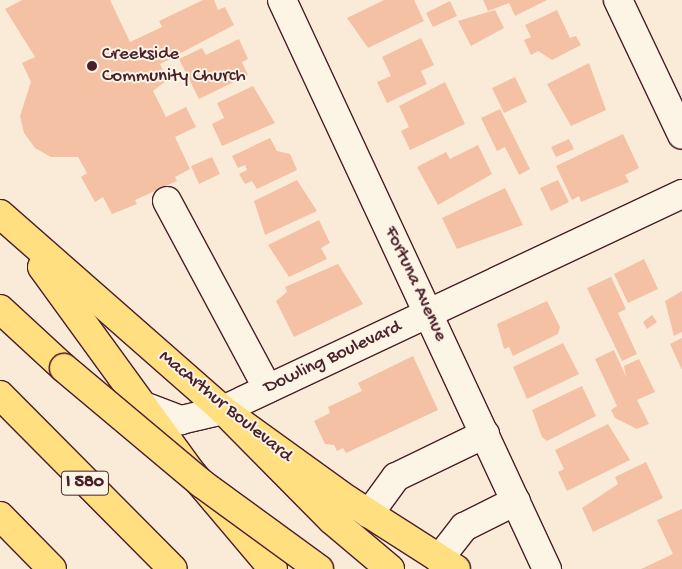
<!DOCTYPE html>
<html>
<head>
<meta charset="utf-8">
<style>
  body { margin:0 }
  #map { position:relative; width:682px; height:569px; overflow:hidden; background:#faebd8; font-family:"Gochi Hand",sans-serif }
  div>[style] { position:absolute }
  [style*='--x'] { left:calc(var(--x)*1px); top:calc(var(--y)*1px); width:calc(var(--w)*1px); rotate:calc(var(--a)*1deg) }
  .building>* { inset:0; background:#f4c1a5 }
  .roads { filter:drop-shadow(1px 0 #4a1f2b) drop-shadow(-1px 0 #4a1f2b) drop-shadow(0 1px #4a1f2b) drop-shadow(0 -1px #4a1f2b) }
  .minor>* { height:28px; margin:-14px; padding:0 14px; transform-origin:14px; border-radius:14px; background:#fcf5e5 }
  .major>* { height:28px; margin:-14px; padding:0 14px; transform-origin:14px; border-radius:14px; background:#ffdf80 }
  .highway>* { height:28px; margin:-14px; padding:0 14px; transform-origin:14px; border-radius:14px; background:#ffdf80 }
  .bridges { filter:drop-shadow(1px 0 #4a1f2b) drop-shadow(-1px 0 #4a1f2b) drop-shadow(0 1px #4a1f2b) drop-shadow(0 -1px #4a1f2b) }
  .highway-bridge>* { height:28px; margin:-14px; padding:0 14px; transform-origin:14px; border-radius:14px; background:#ffdf80 }
  .dots>* { width:14px; height:14px; translate:-50% -50%; box-sizing:border-box; border:2px solid #fcf5e5; border-radius:50% }
  span { translate:-50% -50%; white-space:nowrap; text-align:center; line-height:1.15; -webkit-text-stroke:4px #fcf5e5; paint-order:stroke }
  .shield-label span { padding:1px 4px; background:#fcf5e5; border:1px solid; border-radius:4px; -webkit-text-stroke-width:0 }
  .shield-label { font-size:18px; color:#4a1f2b; font-weight:700 }
  .poi-label { font-size:19px; color:#4a1f2b }
  .left { translate:0 -50%; text-align:left }
  .street-label { font-size:19px; color:#4a1f2b }
</style>
</head>
<body>
<div id="map">
  <div class="building">
    <i style="clip-path:polygon(22px 0,110px 0,130px 42px,162px 27px,159px 21px,203px 0,214px 0,218px 10px,225px 7px,234px 25px,160px 64px,167px 80px,153px 91px,166px 117px,186px 107px,196px 127px,175px 137px,190px 169px,175px 177px,177px 181px,135px 200px,137px 204px,112px 214px,103px 197px,95px 202px,81px 177px,87px 173px,78px 157px,51px 157px,35px 148px,24px 133px,20px 116px,31px 82px,22px 63px,35px 57px,5px 9px)"></i>
    <i style="clip-path:polygon(384px 0,414px 0,424px 21px,368px 48px,347px 18px)"></i>
    <i style="clip-path:polygon(483px 0,547px 0,515px 16px,509px 3px,488px 11px)"></i>
    <i style="clip-path:polygon(450px 1px,457px 16px,433px 27px,426px 13px)"></i>
    <i style="clip-path:polygon(495px 10px,504px 28px,471px 46px,458px 21px)"></i>
    <i style="clip-path:polygon(557px 10px,570px 38px,576px 36px,581px 45px,552px 60px,538px 51px,531px 55px,524px 40px,531px 37px,525px 25px)"></i>
    <i style="clip-path:polygon(421px 38px,434px 65px,421px 71px,427px 84px,387px 103px,377px 82px,391px 76px,382px 57px)"></i>
    <i style="clip-path:polygon(239px 39px,248px 59px,242px 62px,248px 75px,199px 99px,179px 59px,202px 48px,206px 55px)"></i>
    <i style="clip-path:polygon(589px 63px,606px 110px,571px 126px,547px 84px)"></i>
    <i style="clip-path:polygon(515px 77px,527px 102px,504px 113px,492px 88px)"></i>
    <i style="clip-path:polygon(445px 82px,465px 124px,410px 150px,401px 131px,409px 127px,399px 106px)"></i>
    <i style="clip-path:polygon(253px 86px,275px 123px,222px 146px,212px 124px,224px 118px,217px 103px)"></i>
    <i style="clip-path:polygon(500px 109px,530px 169px,519px 175px,505px 147px,497px 151px,481px 118px)"></i>
    <i style="clip-path:polygon(623px 134px,639px 168px,625px 175px,629px 182px,581px 202px,579px 196px,572px 200px,556px 166px)"></i>
    <i style="clip-path:polygon(270px 138px,277px 151px,290px 154px,297px 170px,257px 189px,252px 181px,245px 184px,239px 174px,247px 170px,245px 165px,238px 168px,232px 156px)"></i>
    <i style="clip-path:polygon(569px 139px,574px 149px,556px 157px,551px 147px)"></i>
    <i style="clip-path:polygon(478px 145px,492px 174px,438px 205px,417px 167px,446px 152px,450px 159px)"></i>
    <i style="clip-path:polygon(212px 157px,220px 174px,199px 184px,191px 166px)"></i>
    <i style="clip-path:polygon(297px 180px,317px 211px,265px 235px,254px 201px)"></i>
    <i style="clip-path:polygon(558px 180px,569px 202px,551px 211px,540px 188px)"></i>
    <i style="clip-path:polygon(505px 188px,523px 225px,457px 249px,442px 218px)"></i>
    <i style="clip-path:polygon(319px 220px,330px 243px,321px 248px,327px 259px,289px 277px,268px 245px)"></i>
    <i style="clip-path:polygon(644px 259px,658px 289px,628px 303px,614px 274px)"></i>
    <i style="clip-path:polygon(338px 264px,363px 304px,294px 337px,276px 301px,287px 292px,285px 287px)"></i>
    <i style="clip-path:polygon(611px 277px,626px 309px,618px 313px,637px 354px,622px 361px,587px 288px)"></i>
    <i style="clip-path:polygon(682px 291px,682px 332px,674px 336px,665px 301px)"></i>
    <i style="clip-path:polygon(547px 301px,560px 327px,558px 334px,513px 356px,509px 347px,504px 349px,497px 324px)"></i>
    <i style="clip-path:polygon(652px 315px,657px 322px,647px 329px,643px 322px)"></i>
    <i style="clip-path:polygon(682px 338px,682px 370px,670px 344px)"></i>
    <i style="clip-path:polygon(563px 343px,579px 374px,527px 399px,513px 367px)"></i>
    <i style="clip-path:polygon(614px 350px,626px 377px,624px 366px,639px 359px,655px 392px,637px 400px,649px 424px,637px 429px,615px 418px,611px 410px,617px 406px,595px 359px)"></i>
    <i style="clip-path:polygon(413px 356px,438px 410px,346px 453px,343px 448px,337px 451px,334px 445px,325px 444px,314px 421px,330px 413px,328px 407px,362px 391px,358px 383px)"></i>
    <i style="clip-path:polygon(582px 386px,596px 416px,547px 441px,542px 437px,532px 410px)"></i>
    <i style="clip-path:polygon(608px 424px,630px 460px,567px 491px,558px 472px,564px 469px,555px 450px)"></i>
    <i style="clip-path:polygon(646px 462px,663px 498px,593px 532px,582px 508px,618px 484px,615px 477px)"></i>
    <i style="clip-path:polygon(682px 509px,682px 569px,641px 569px,673px 554px,657px 520px)"></i>
  </div>
  <div class="roads">
    <div class="minor">
      <i style="--x:282;--y:0;--w:628;--a:65.03"></i>
      <i style="--x:618;--y:0;--w:149;--a:64.6"></i>
      <i style="--x:167;--y:201;--w:213;--a:61.8"></i>
      <i style="--x:144;--y:406;--w:40;--a:21"></i>
      <i style="--x:181;--y:420;--w:43;--a:-13.4"></i>
      <i style="--x:223;--y:410;--w:507;--a:-25.2"></i>
      <i style="--x:369;--y:514;--w:46;--a:-53.9"></i>
      <i style="--x:396;--y:477;--w:99;--a:-25.8"></i>
      <i style="--x:439;--y:559;--w:41;--a:-52"></i>
      <i style="--x:464;--y:527;--w:58;--a:-26.6"></i>
    </div>
    <div class="major">
      <i style="--x:0;--y:214;--w:297;--a:41.3"></i>
      <i style="--x:223;--y:410;--w:154;--a:35.8"></i>
      <i style="--x:348;--y:500;--w:128;--a:32.6"></i>
      <i style="--x:42;--y:267;--w:253;--a:54"></i>
      <i style="--x:191;--y:472;--w:127;--a:49.8"></i>
    </div>
    <div class="highway">
      <i style="--x:0;--y:309;--w:87;--a:42.7"></i>
      <i style="--x:0;--y:395;--w:245;--a:45.2"></i>
      <i style="--x:223;--y:410;--w:155;--a:45.3"></i>
      <i style="--x:332;--y:520;--w:76;--a:40.2"></i>
      <i style="--x:0;--y:516;--w:74;--a:45.5"></i>
    </div>
  </div>
  <div class="bridges">
    <div class="highway-bridge">
      <i style="--x:64;--y:368;--w:179;--a:40"></i>
      <i style="--x:201;--y:483;--w:146;--a:36.1"></i>
    </div>
  </div>
  <div class="dots">
    <i style="left:92px;top:66px;background:#4a1f2b"></i>
  </div>
  <div class="shield-label">
    <span style="left:85px;top:483px">I 580</span>
  </div>
  <div class="poi-label">
    <span class="left" style="left:102px;top:66px">Creekside<br>Community Church</span>
  </div>
  <div class="street-label">
    <span style="left:415px;top:284px;rotate:65deg">Fortuna Avenue</span>
    <span style="left:333px;top:358px;rotate:-25deg">Dowling Boulevard</span>
    <span style="left:225px;top:407px;rotate:39deg">MacArthur Boulevard</span>
  </div>
</div>
</body>
</html>
